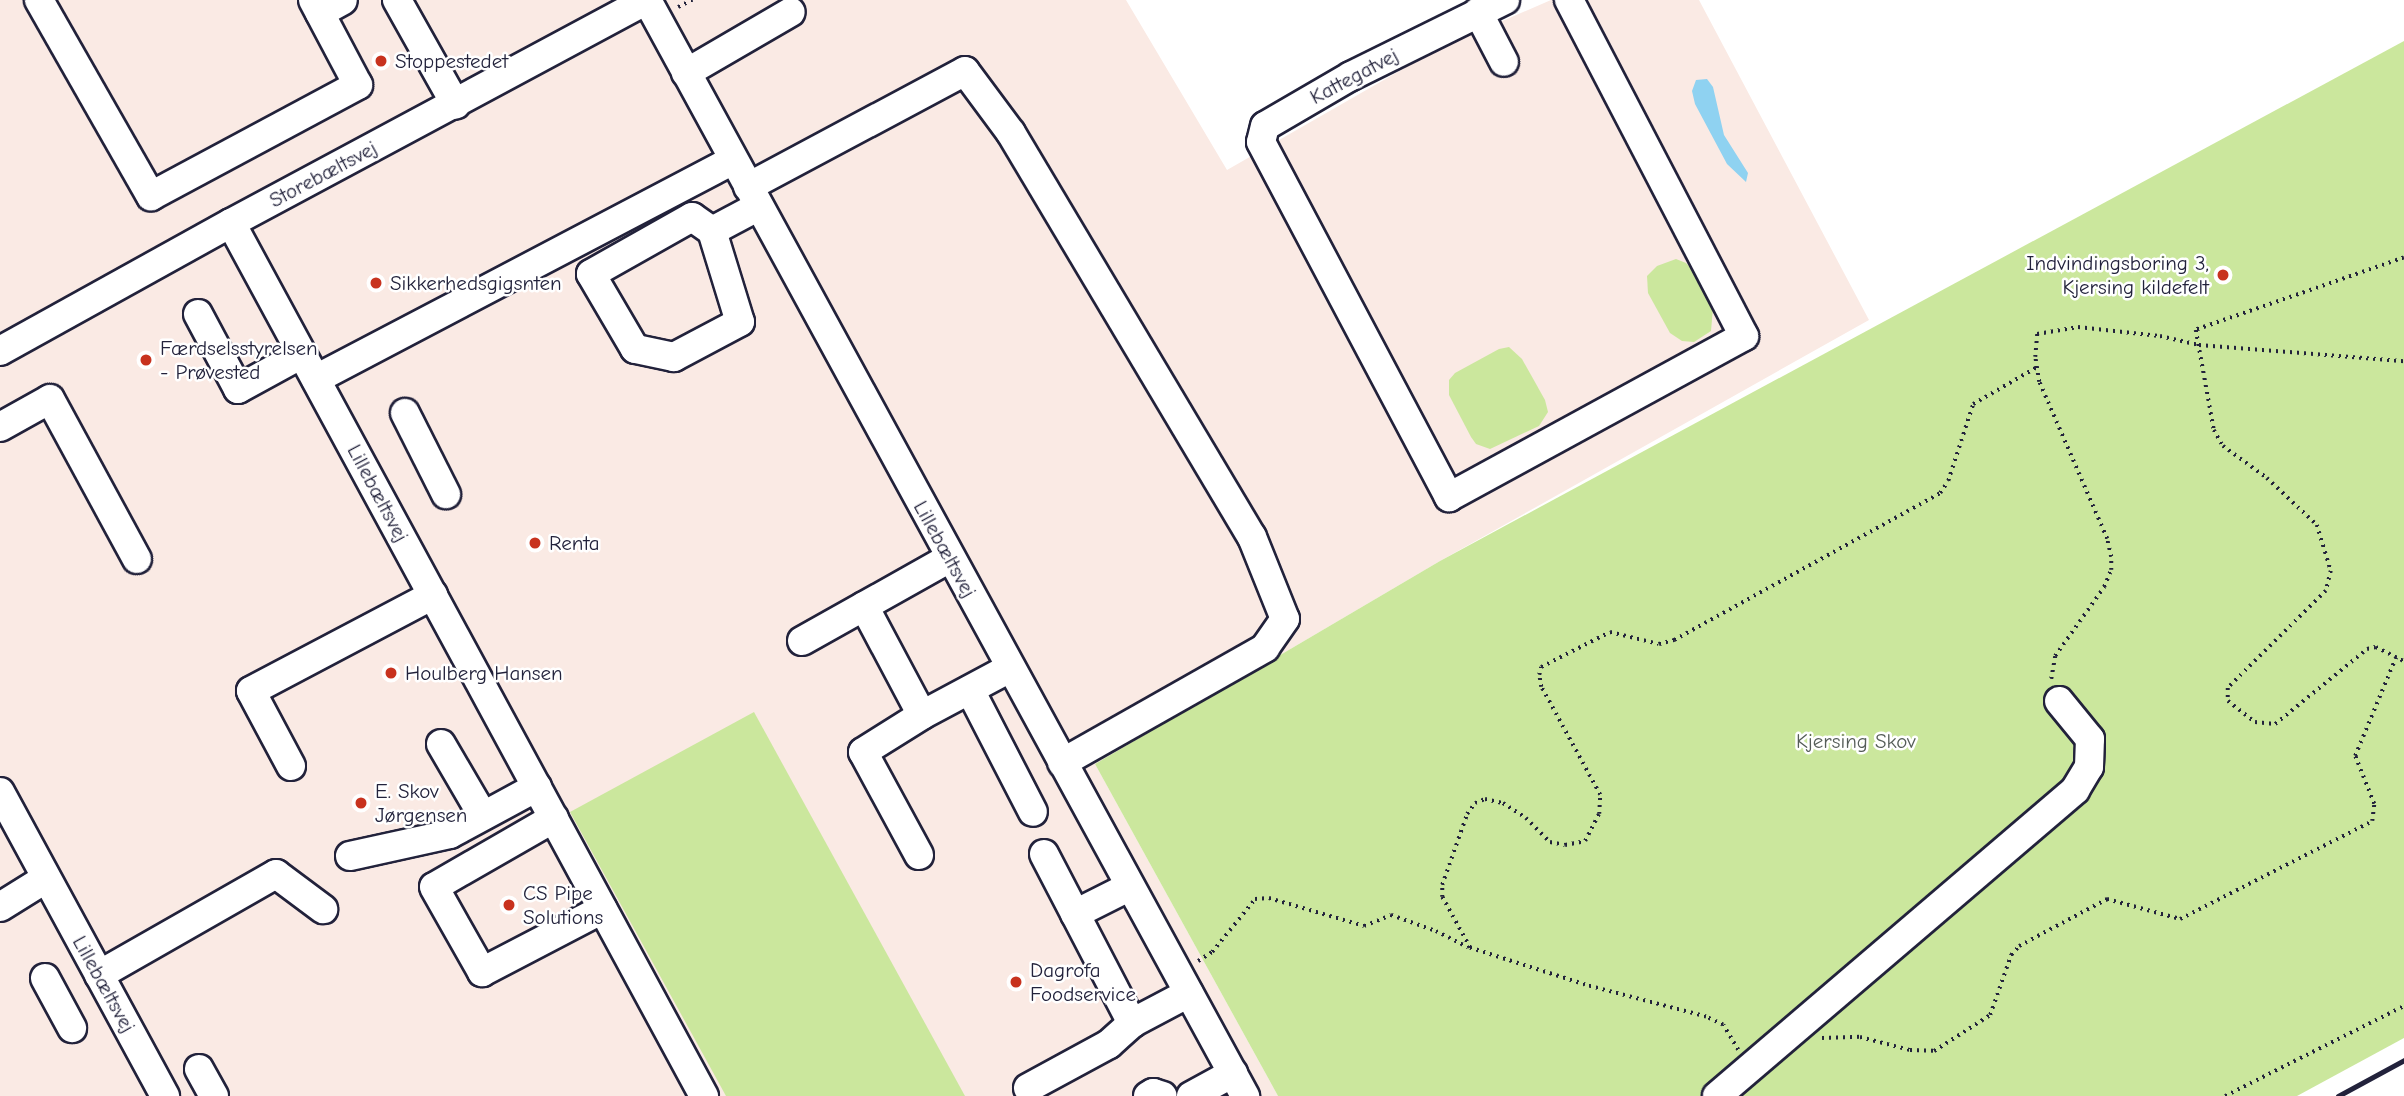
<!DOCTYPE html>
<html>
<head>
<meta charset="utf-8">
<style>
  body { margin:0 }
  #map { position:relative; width:2404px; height:1096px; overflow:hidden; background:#fff; font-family:"Comic Neue",sans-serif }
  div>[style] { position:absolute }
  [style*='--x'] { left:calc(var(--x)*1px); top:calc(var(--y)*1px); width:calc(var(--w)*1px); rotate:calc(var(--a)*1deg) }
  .built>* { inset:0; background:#faeae4 }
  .green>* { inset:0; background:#cbe79d }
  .water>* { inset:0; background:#8fd2f1 }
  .path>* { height:3.5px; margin-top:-1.75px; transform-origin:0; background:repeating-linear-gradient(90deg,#22223b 0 2px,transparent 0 7px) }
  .roads { filter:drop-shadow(2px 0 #22223b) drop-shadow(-2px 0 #22223b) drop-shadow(0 2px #22223b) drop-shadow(0 -2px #22223b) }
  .minor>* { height:28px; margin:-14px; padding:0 14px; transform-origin:14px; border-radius:14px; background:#fff }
  .rail>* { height:5px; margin:-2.5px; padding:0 2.5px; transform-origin:2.5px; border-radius:2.5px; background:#22223b }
  .dots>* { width:19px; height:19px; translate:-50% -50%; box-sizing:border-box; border:4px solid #fff; border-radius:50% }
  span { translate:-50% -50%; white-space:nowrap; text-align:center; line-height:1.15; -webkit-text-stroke:5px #fff; paint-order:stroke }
  .poi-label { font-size:21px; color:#22223b }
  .left { translate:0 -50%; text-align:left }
  .right { translate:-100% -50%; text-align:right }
  .street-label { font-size:21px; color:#22223b }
  .park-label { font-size:21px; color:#555d58 }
</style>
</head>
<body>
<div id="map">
  <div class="built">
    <i style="clip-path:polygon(0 0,1126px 0,1227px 170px,1436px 50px,1551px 0,1699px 0,1869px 320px,1440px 561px,1095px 764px,1278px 1096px,0 1096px)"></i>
  </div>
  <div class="green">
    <i style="clip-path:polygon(2404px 41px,2404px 1038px,2297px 1096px,1278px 1096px,1095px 764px,1440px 561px)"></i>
    <i style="clip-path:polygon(1676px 259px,1686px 263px,1695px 273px,1713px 308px,1711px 331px,1694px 342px,1682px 341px,1670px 333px,1648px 293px,1647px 276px,1657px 266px)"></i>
    <i style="clip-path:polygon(1509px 347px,1522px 359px,1545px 400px,1548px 412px,1539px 426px,1490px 449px,1476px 444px,1471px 437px,1449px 395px,1449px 380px,1455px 373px,1499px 349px)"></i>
    <i style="clip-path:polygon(754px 712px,965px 1096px,726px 1096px,570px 812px)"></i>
  </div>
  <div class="water">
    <i style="clip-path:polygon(1707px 79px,1713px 87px,1724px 135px,1748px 173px,1746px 182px,1727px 164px,1695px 104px,1692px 91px,1696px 80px)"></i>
  </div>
  <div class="path">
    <i style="--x:678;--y:7;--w:16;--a:-27"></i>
    <i style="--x:2404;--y:258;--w:220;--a:160.9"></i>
    <i style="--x:2196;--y:330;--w:102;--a:79.8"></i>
    <i style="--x:2214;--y:430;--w:18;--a:61"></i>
    <i style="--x:2223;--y:446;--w:54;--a:36"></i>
    <i style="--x:2267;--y:478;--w:69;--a:43.2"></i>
    <i style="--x:2317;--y:525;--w:48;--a:73.1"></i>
    <i style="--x:2331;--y:571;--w:21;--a:104"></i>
    <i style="--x:2326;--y:591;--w:138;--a:135.3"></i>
    <i style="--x:2228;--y:688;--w:13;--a:90"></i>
    <i style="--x:2228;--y:701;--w:34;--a:38"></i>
    <i style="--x:2255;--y:722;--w:20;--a:6"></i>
    <i style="--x:2275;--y:724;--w:119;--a:-39.2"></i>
    <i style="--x:2367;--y:649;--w:9;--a:-13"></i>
    <i style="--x:2376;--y:647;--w:31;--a:27"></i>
    <i style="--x:2051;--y:679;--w:23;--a:-80"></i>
    <i style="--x:2055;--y:656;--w:85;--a:-54.6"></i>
    <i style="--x:2104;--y:587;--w:18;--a:-68"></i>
    <i style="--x:2111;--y:570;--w:13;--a:-90"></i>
    <i style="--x:2111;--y:557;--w:18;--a:-103"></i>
    <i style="--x:2107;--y:539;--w:171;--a:-113.4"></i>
    <i style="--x:2039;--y:382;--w:25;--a:-99"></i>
    <i style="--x:2035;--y:357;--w:23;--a:-85"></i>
    <i style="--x:2037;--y:334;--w:42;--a:-9.7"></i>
    <i style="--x:2078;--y:327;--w:82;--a:6.3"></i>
    <i style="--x:2160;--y:336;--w:40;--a:13"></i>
    <i style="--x:2199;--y:345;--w:206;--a:4.5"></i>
    <i style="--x:1198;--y:961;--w:17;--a:-33"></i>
    <i style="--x:1212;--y:952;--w:68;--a:-50.9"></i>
    <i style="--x:1255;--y:899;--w:14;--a:-4"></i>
    <i style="--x:1269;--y:898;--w:99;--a:16.4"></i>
    <i style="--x:1364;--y:926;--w:29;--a:-22"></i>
    <i style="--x:1391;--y:915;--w:48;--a:19.6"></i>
    <i style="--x:1436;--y:931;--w:36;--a:27"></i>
    <i style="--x:1822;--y:1038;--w:38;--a:-2"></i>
    <i style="--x:1860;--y:1037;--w:52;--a:14.6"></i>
    <i style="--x:1910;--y:1050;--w:24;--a:2"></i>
    <i style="--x:1934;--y:1051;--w:67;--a:-32.7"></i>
    <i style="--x:1990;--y:1015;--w:64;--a:-70.7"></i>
    <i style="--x:2011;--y:955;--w:12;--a:-48"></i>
    <i style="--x:2019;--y:946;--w:100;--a:-28.1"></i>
    <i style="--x:2107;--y:899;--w:76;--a:15.3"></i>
    <i style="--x:2180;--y:919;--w:216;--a:-27"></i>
    <i style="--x:2372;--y:821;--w:17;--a:-83"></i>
    <i style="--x:2374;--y:804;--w:52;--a:-111.6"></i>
    <i style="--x:2355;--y:756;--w:107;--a:-67.5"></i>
    <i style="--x:1738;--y:1050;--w:29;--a:-121"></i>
    <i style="--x:1723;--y:1025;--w:19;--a:-155"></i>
    <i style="--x:1706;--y:1017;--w:125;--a:-165.2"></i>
    <i style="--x:1585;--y:985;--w:121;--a:-162.2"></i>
    <i style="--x:1470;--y:948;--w:58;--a:-118.8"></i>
    <i style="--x:1442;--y:897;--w:12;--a:-90"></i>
    <i style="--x:1442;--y:885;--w:75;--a:-70.6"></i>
    <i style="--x:1467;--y:814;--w:14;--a:-54"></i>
    <i style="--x:1475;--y:803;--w:11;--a:-22"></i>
    <i style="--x:1485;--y:799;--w:18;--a:13"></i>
    <i style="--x:1503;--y:803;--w:27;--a:33"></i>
    <i style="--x:1526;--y:818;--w:34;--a:45"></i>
    <i style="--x:1550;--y:842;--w:15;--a:11"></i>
    <i style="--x:1565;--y:845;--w:20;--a:-11"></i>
    <i style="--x:1585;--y:841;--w:30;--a:-63"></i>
    <i style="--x:1599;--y:814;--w:19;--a:-87"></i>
    <i style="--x:1600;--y:795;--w:123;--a:-118.6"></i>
    <i style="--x:1541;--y:687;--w:12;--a:-99"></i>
    <i style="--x:1539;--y:675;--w:8;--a:-76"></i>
    <i style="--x:1541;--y:667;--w:77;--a:-26.9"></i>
    <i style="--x:1610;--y:632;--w:50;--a:13.8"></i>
    <i style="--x:1659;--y:644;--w:16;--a:-15"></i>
    <i style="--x:1674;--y:640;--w:304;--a:-28.9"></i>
    <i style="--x:1940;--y:493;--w:14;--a:-56"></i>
    <i style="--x:1948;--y:481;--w:81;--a:-72"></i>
    <i style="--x:1973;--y:404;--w:74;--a:-30"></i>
    <i style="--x:2225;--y:1096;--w:200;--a:-26.7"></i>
  </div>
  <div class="roads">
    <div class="minor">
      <i style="--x:39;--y:0;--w:226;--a:60.3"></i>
      <i style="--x:151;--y:196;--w:235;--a:-28.2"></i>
      <i style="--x:358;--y:85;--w:96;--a:-117.9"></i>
      <i style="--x:397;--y:0;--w:120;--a:60.7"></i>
      <i style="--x:647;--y:0;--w:1249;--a:61.38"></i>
      <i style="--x:1505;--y:0;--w:172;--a:153.7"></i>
      <i style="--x:1351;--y:76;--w:99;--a:149.8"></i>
      <i style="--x:1265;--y:126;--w:16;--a:104"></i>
      <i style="--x:1261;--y:142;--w:402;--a:62.1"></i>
      <i style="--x:1449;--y:497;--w:336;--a:-28.6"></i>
      <i style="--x:1744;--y:336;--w:379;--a:-117.5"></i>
      <i style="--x:1478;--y:12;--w:56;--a:62.5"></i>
      <i style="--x:320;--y:13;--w:26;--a:-29"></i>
      <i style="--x:686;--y:73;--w:121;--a:-30.2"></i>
      <i style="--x:748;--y:187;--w:246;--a:-28.1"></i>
      <i style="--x:965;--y:71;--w:77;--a:53.4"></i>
      <i style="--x:1011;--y:133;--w:470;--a:59.2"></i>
      <i style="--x:1252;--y:537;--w:88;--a:68.1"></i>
      <i style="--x:1285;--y:619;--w:35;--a:125"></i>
      <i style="--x:1265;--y:648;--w:233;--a:150.5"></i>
      <i style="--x:692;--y:217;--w:24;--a:35"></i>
      <i style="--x:712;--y:231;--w:95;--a:72.9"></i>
      <i style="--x:740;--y:322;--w:75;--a:152.1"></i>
      <i style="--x:674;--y:357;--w:40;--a:-168"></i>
      <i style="--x:635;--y:349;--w:87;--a:-120.4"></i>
      <i style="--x:591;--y:274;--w:116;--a:-29.4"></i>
      <i style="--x:231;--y:223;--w:993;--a:61.55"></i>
      <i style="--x:712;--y:231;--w:53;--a:-28"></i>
      <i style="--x:198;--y:314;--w:85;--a:61.9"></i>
      <i style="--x:238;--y:389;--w:73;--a:-28.7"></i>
      <i style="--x:0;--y:351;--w:264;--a:-29"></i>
      <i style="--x:231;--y:223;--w:472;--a:-28.2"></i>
      <i style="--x:316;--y:379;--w:471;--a:-27.7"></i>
      <i style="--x:405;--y:413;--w:91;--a:63.2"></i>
      <i style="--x:0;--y:427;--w:57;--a:-29.2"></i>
      <i style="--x:50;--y:399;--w:182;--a:61.5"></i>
      <i style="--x:864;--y:606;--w:123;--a:62"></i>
      <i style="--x:802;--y:641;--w:170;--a:-29.3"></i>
      <i style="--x:970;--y:690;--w:137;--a:62.7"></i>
      <i style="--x:441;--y:744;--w:83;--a:59.7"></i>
      <i style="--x:291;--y:766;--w:85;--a:-118.1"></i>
      <i style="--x:251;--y:691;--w:206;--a:-27.8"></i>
      <i style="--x:0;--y:792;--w:346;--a:61.5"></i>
      <i style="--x:554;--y:818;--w:138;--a:150.1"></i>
      <i style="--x:434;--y:887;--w:98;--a:60.5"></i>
      <i style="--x:482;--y:972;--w:136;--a:-27.5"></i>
      <i style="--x:1044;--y:854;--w:191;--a:62.5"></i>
      <i style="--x:919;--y:855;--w:117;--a:-118.5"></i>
      <i style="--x:863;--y:752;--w:70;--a:-32.1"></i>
      <i style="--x:922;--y:715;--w:100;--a:-28.1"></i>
      <i style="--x:350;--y:856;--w:102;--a:-12.4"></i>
      <i style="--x:450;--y:834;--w:99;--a:-28.4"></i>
      <i style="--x:0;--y:907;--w:53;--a:-31.9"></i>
      <i style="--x:1075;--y:914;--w:60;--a:-26.6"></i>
      <i style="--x:99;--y:975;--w:204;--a:-29.7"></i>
      <i style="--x:276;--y:874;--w:59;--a:36.7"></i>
      <i style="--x:45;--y:978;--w:57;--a:61.6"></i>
      <i style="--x:199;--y:1069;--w:31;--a:61"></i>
      <i style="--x:1028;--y:1088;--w:92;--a:-28.5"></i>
      <i style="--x:1109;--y:1044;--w:31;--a:-42"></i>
      <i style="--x:1132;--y:1023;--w:64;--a:-27.8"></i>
      <i style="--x:1148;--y:1096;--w:6;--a:-31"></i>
      <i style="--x:1153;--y:1093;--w:10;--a:17"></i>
      <i style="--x:1191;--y:1096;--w:48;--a:-28.7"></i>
      <i style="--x:1717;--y:1096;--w:471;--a:-40.5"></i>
      <i style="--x:2075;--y:790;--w:27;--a:-59"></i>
      <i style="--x:2089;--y:767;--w:28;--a:-88"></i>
      <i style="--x:2090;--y:739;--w:49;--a:-129.2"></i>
    </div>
  </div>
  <div class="rail">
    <i style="--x:2338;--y:1096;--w:75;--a:-28.6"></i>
  </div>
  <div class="dots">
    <i style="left:381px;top:61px;background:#c8321e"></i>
    <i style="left:2223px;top:275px;background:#c8321e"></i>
    <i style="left:376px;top:283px;background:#c8321e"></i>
    <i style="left:146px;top:360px;background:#c8321e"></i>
    <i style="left:535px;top:543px;background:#c8321e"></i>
    <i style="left:391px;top:673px;background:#c8321e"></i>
    <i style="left:361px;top:803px;background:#c8321e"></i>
    <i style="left:509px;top:905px;background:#c8321e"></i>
    <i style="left:1016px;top:982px;background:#c8321e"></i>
  </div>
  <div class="poi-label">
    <span class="left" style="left:395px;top:61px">Stoppestedet</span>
    <span class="right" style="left:2209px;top:275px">Indvindingsboring 3,<br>Kjersing kildefelt</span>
    <span class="left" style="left:390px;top:283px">Sikkerhedsgigsnten</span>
    <span class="left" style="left:160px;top:360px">Færdselsstyrelsen<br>- Prøvested</span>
    <span class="left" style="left:549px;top:543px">Renta</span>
    <span class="left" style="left:405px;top:673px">Houlberg Hansen</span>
    <span class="left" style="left:375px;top:803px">E. Skov<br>Jørgensen</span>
    <span class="left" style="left:523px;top:905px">CS Pipe<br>Solutions</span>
    <span class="left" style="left:1030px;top:982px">Dagrofa<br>Foodservice</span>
  </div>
  <div class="street-label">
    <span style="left:1354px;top:76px;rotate:-28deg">Kattegatvej</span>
    <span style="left:323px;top:174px;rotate:-28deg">Storebæltsvej</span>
    <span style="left:378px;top:493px;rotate:62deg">Lillebæltsvej</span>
    <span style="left:945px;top:549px;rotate:61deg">Lillebæltsvej</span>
    <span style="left:104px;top:984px;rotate:61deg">Lillebæltsvej</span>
  </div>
  <div class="park-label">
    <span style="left:1856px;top:741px">Kjersing Skov</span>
  </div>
</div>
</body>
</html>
